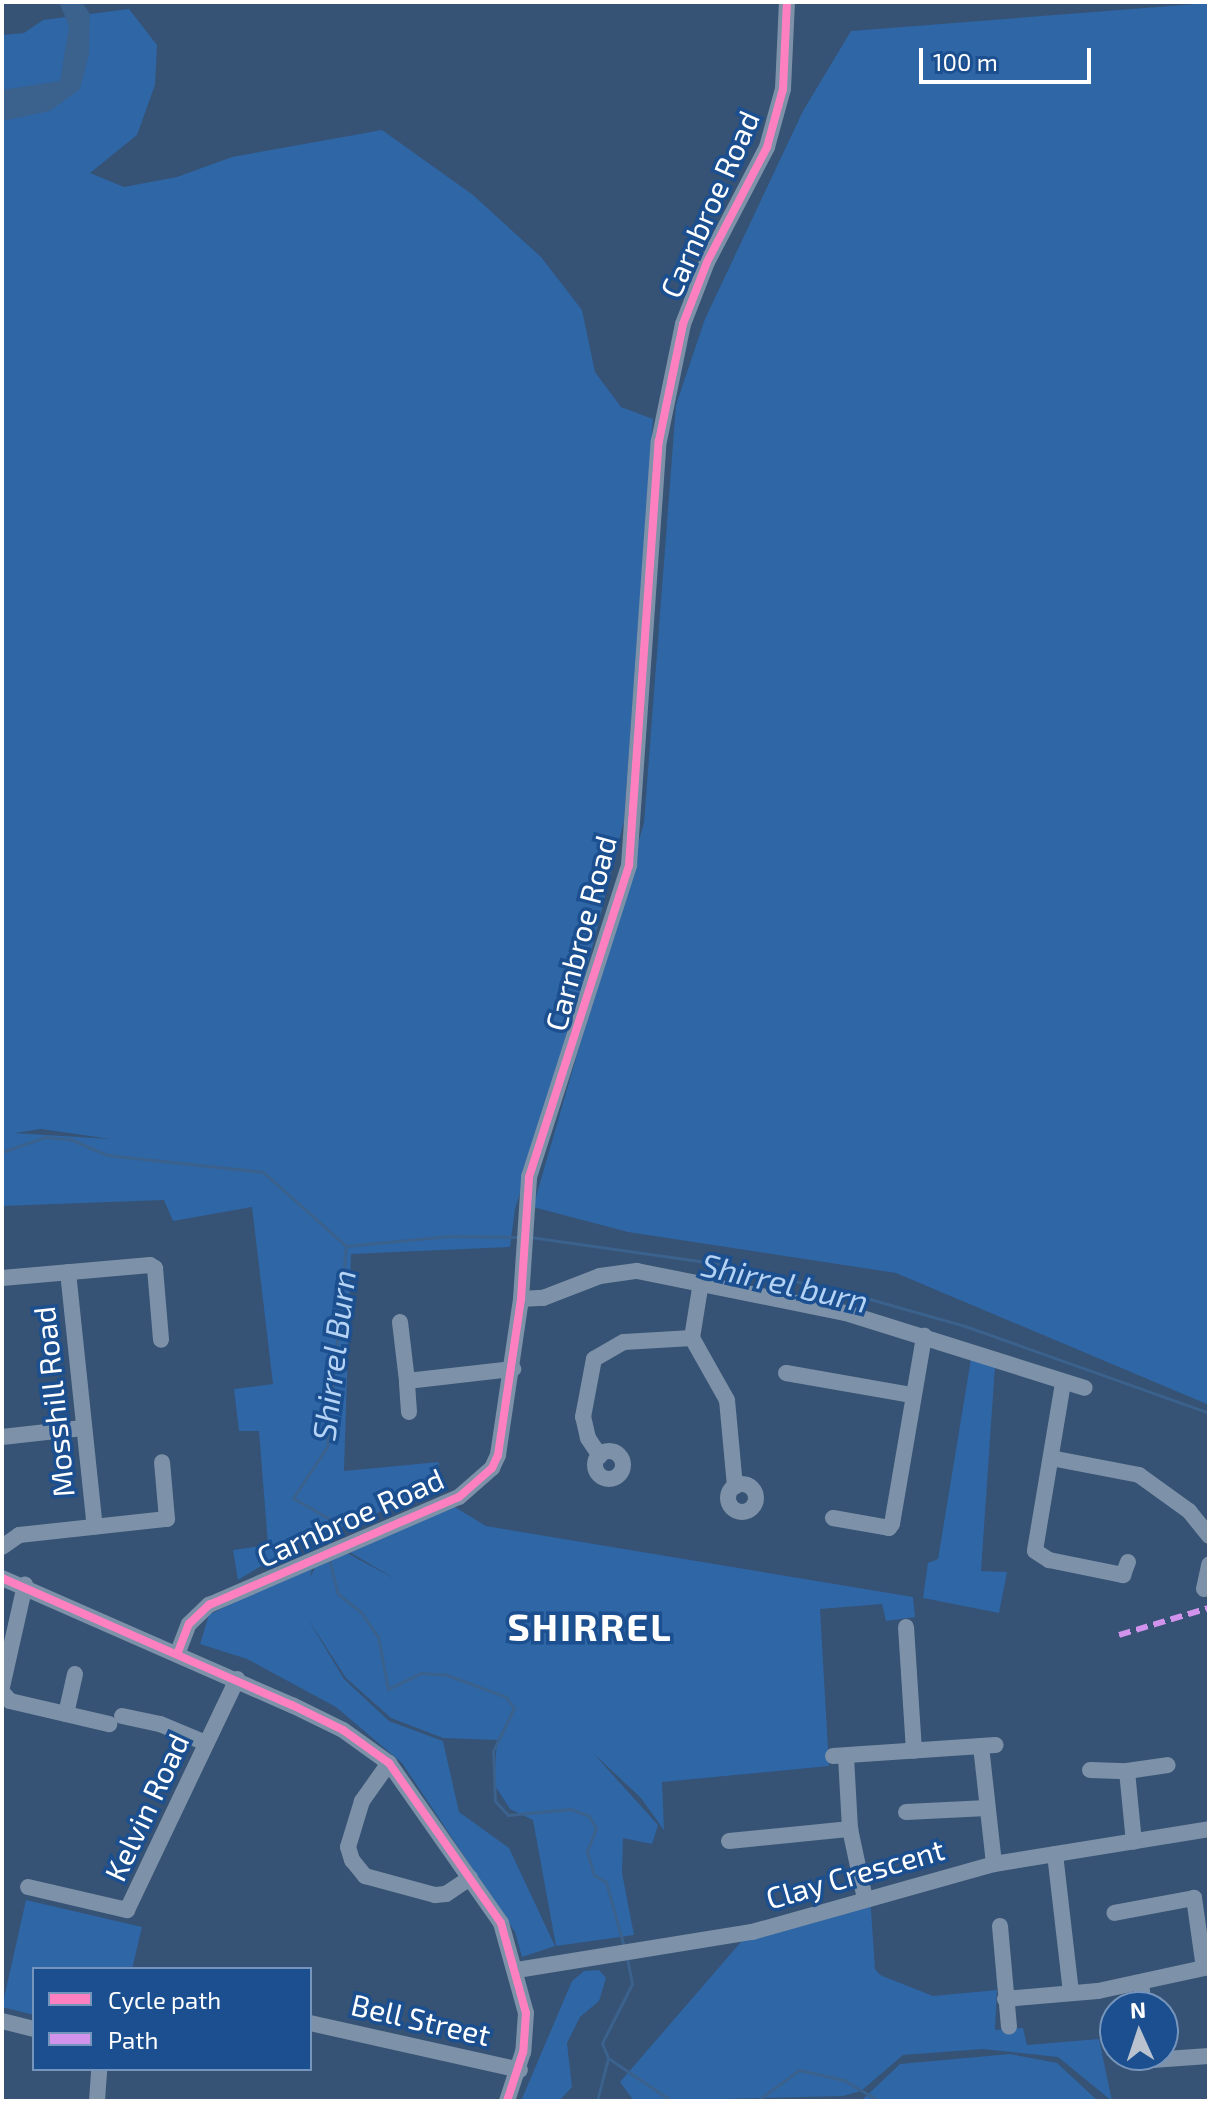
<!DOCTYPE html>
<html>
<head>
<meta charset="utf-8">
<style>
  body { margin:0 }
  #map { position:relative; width:1211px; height:2103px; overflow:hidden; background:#365274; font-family:"Exo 2",sans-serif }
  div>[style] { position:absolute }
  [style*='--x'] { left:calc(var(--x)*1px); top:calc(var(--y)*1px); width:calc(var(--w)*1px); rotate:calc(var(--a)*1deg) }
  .green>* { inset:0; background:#2f66a5 }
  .water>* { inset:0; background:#3b618d }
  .stream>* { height:3px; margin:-1.5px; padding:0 1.5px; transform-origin:1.5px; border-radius:1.5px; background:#3b618d }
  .minor>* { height:16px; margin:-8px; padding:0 8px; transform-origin:8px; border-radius:8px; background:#7d92a8 }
  .minor>.ring { margin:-8px; padding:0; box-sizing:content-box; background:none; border:16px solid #7d92a8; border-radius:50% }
  .quiet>* { height:6px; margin-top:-3px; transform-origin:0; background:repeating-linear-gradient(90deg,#d193ec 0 12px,transparent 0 18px) }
  .cycleway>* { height:8px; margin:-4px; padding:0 4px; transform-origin:4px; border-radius:4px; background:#ff80c0 }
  span { translate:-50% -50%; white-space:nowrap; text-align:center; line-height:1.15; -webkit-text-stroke:7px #1b4f8f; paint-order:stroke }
  .street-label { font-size:30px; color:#fff }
  .water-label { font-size:32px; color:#b5d3f5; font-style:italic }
  .district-label { font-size:38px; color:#fff; font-weight:700; letter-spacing:2px }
  .frame { position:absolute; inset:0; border:4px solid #fff; pointer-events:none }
  .legend { position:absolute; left:32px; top:1967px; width:280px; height:104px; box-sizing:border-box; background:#1b4f8f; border:2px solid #7695bc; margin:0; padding:10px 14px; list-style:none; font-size:24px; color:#fff }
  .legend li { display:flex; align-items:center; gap:16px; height:40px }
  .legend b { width:40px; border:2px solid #7695bc }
  .north { position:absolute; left:1099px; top:1991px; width:80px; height:80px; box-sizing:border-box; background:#1b4f8f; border:2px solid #7695bc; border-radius:50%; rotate:357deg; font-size:22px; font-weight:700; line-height:32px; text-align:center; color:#fff }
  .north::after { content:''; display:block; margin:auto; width:28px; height:36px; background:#b9c2ce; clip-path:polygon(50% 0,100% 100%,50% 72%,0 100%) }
  .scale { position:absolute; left:919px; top:48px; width:172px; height:36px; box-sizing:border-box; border:4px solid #fff; border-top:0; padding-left:10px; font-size:24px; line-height:28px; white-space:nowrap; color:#fff; -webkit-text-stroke:6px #1b4f8f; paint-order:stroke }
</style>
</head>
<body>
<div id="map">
  <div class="green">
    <i style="clip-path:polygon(1209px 3px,1209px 1405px,896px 1273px,628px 1232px,533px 1207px,644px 823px,676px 405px,705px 319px,803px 111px,851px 31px)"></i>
    <i style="clip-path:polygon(evenodd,129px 9px,157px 45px,155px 85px,137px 135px,90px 173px,124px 187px,177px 177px,232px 157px,382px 130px,473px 195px,541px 257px,582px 310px,595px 372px,621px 407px,653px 419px,624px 821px,574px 1020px,515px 1209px,510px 1247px,351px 1254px,344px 1471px,439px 1462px,435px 1491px,299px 1543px,238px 1580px,233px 1550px,268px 1545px,259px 1431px,239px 1431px,234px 1389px,273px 1384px,252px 1207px,173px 1221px,164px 1200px,2px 1206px,2px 35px,24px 33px,43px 20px,129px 9px,41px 1129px,111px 1139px,14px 1133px,41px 1129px)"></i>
    <i style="clip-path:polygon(971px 1359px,995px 1366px,981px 1571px,1007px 1572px,999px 1613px,923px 1598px,928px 1563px,938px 1559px)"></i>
    <i style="clip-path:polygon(453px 1506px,486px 1526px,913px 1597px,915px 1617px,886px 1621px,882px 1604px,820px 1609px,829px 1766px,662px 1782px,664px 1830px,641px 1798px,593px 1753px,658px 1825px,652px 1844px,623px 1838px,622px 1873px,634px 1935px,556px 1946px,533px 1820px,510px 1809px,494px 1784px,497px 1740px,443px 1738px,391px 1718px,346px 1678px,306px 1616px,344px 1679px,389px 1721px,443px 1741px,459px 1812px,509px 1848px,555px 1946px,522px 1957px,515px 1932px,402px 1763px,336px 1707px,247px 1659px,200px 1644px,209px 1615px,313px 1563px,310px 1578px,316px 1565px,345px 1552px,397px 1580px,346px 1550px)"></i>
    <i style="clip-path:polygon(870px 1895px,875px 1969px,880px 1975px,933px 1996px,997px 1990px,995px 2030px,1023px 2028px,1027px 2045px,1099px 2039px,1112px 2101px,1058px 2057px,983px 2049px,903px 2055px,861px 2091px,843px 2096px,634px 2101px,620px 2082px,753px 1928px)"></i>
    <i style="clip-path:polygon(26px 1900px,142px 1927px,132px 1969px,34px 1969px,34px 2015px,2px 2007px)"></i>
    <i style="clip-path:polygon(599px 1970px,606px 1978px,599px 2001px,580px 2017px,567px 2043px,572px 2087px,559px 2101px,521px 2101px,572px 1981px,584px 1971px)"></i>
    <i style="clip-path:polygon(1010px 2054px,1057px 2063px,1098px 2101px,790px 2101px,863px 2099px,900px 2064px)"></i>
  </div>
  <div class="water">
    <i style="clip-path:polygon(59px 2px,82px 2px,90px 14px,89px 54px,80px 89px,50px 111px,2px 121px,2px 90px,60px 81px,69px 26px)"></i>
  </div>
  <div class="stream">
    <i style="--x:2;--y:1152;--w:46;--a:-19.2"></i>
    <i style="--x:45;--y:1137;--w:25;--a:5"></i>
    <i style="--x:70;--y:1139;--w:40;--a:23.4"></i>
    <i style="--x:107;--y:1155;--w:157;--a:6.2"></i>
    <i style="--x:263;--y:1172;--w:111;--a:41.7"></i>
    <i style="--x:346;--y:1246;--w:202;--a:95.4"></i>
    <i style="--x:327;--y:1447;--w:61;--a:123.7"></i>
    <i style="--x:293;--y:1498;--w:43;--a:29.6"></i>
    <i style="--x:330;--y:1519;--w:29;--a:92"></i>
    <i style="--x:530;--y:1237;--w:192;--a:8.1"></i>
    <i style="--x:720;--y:1264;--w:135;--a:12.8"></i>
    <i style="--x:852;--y:1294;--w:117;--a:15.8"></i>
    <i style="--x:965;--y:1326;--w:259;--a:19.6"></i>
    <i style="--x:346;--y:1246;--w:104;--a:-5.5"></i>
    <i style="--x:450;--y:1236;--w:68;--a:0.8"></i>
    <i style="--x:329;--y:1559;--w:36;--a:76"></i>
    <i style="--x:338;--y:1594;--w:29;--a:38"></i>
    <i style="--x:361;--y:1612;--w:30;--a:56"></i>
    <i style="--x:378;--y:1637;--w:53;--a:79.1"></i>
    <i style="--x:388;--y:1689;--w:37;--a:-26"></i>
    <i style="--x:421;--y:1673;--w:26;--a:4"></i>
    <i style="--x:447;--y:1675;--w:63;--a:20.4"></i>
    <i style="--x:506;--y:1697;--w:14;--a:54"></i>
    <i style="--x:514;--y:1708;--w:48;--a:116"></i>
    <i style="--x:493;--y:1751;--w:50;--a:87.7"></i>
    <i style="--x:495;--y:1801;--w:19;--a:47"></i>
    <i style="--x:508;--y:1815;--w:63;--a:-5.4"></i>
    <i style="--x:571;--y:1809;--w:19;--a:21"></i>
    <i style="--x:589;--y:1816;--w:14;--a:60"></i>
    <i style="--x:596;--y:1828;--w:26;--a:111"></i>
    <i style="--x:587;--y:1852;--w:24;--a:73"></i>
    <i style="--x:594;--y:1875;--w:14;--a:30"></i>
    <i style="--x:606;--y:1882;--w:67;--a:74.5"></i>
    <i style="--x:627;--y:1958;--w:26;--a:79"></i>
    <i style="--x:632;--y:1984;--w:66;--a:117"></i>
    <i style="--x:602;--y:2043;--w:16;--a:68"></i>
    <i style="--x:608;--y:2058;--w:77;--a:33.9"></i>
    <i style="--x:597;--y:2101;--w:44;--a:-75.7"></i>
    <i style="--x:757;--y:2101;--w:52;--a:-36.4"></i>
    <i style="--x:799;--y:2070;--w:46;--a:12.5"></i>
    <i style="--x:844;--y:2080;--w:41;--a:31"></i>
  </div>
  <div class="minor">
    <i style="--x:68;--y:1272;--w:256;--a:84"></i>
    <i style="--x:2;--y:1278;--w:149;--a:-5"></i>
    <i style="--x:150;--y:1265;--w:6;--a:31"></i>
    <i style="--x:155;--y:1268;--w:72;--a:85.2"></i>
    <i style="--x:521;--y:1299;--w:22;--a:-3"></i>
    <i style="--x:543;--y:1298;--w:61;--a:-21.1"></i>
    <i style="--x:600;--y:1276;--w:37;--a:-8"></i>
    <i style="--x:637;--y:1271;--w:213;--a:11.4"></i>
    <i style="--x:846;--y:1313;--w:250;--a:17.4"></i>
    <i style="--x:400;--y:1322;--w:59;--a:83.2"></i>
    <i style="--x:692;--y:1338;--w:71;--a:60.6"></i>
    <i style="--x:727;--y:1400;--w:87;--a:84.7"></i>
    <i style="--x:786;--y:1373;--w:128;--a:9.9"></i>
    <i style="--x:1063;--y:1383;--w:170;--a:99.5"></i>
    <i style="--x:1035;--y:1551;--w:17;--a:33"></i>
    <i style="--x:1049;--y:1560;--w:76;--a:11.5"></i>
    <i style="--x:1123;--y:1575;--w:14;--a:-69"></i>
    <i style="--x:409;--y:1412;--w:31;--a:-94"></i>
    <i style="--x:407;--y:1381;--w:107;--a:-6.5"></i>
    <i style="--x:2;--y:1437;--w:81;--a:-6.4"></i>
    <i class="ring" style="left:595px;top:1451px;width:12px;height:12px"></i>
    <i style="--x:600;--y:1456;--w:22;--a:-124"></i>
    <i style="--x:588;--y:1438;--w:22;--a:-103"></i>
    <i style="--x:583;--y:1417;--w:59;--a:-79.3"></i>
    <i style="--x:594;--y:1359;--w:34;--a:-30"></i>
    <i style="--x:624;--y:1342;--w:68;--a:-3.4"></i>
    <i style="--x:692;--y:1338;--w:57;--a:-80.9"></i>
    <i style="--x:1051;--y:1458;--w:90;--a:10.9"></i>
    <i style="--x:1139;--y:1475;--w:62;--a:35.8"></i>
    <i style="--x:1189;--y:1511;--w:32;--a:51"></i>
    <i class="ring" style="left:728px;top:1484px;width:12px;height:12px"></i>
    <i style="--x:833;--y:1518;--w:57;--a:10.1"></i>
    <i style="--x:889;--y:1528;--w:5;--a:-53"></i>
    <i style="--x:892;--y:1524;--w:191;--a:-80.3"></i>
    <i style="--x:2;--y:1547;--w:21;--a:-35"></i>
    <i style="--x:19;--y:1535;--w:149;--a:-6.2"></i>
    <i style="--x:167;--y:1519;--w:57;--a:-95"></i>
    <i style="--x:2;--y:1578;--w:317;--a:23.7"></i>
    <i style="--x:292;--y:1705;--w:57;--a:26.1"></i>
    <i style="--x:343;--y:1730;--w:57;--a:35.7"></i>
    <i style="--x:389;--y:1763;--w:195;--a:55"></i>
    <i style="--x:501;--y:1923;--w:93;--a:74.5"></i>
    <i style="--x:526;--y:2013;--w:39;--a:94"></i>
    <i style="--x:523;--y:2052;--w:52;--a:108.1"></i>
    <i style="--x:1204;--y:1589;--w:25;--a:-78"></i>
    <i style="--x:906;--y:1627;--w:124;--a:86.3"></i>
    <i style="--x:178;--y:1652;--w:30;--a:-69"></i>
    <i style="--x:189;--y:1624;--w:28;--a:-44"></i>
    <i style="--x:209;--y:1605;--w:272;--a:-23.4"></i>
    <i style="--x:459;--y:1497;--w:44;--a:-41.3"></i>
    <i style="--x:492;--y:1468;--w:14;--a:-65"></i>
    <i style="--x:498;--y:1455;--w:158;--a:-81.6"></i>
    <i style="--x:521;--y:1299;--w:122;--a:-86.2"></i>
    <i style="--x:529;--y:1177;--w:328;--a:-72.2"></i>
    <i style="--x:629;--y:865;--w:425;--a:-86"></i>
    <i style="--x:659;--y:441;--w:119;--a:-78.4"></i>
    <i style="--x:683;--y:324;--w:66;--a:-68.8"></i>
    <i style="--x:707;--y:262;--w:130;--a:-62.4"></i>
    <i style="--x:767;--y:147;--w:60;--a:-74.6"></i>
    <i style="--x:783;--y:89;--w:87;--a:-87.4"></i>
    <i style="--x:2;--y:1687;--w:105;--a:-77.3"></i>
    <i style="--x:2;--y:1692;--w:12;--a:48"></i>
    <i style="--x:10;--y:1701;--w:102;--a:13.1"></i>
    <i style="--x:66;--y:1714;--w:41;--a:-77.3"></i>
    <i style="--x:122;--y:1716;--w:39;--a:12"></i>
    <i style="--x:160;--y:1724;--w:50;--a:22.4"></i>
    <i style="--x:981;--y:1746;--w:119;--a:83.7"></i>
    <i style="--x:833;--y:1756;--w:163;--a:-3.9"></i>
    <i style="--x:846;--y:1757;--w:72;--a:86.8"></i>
    <i style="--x:850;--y:1829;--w:72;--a:77.9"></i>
    <i style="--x:389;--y:1763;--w:47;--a:125.4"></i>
    <i style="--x:362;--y:1801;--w:48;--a:106.9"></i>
    <i style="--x:348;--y:1847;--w:14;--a:73"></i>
    <i style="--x:352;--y:1860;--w:21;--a:51"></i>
    <i style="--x:365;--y:1876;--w:73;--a:15.2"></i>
    <i style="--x:435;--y:1895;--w:11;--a:-5"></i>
    <i style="--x:446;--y:1894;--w:29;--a:-34"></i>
    <i style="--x:1090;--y:1770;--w:37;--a:2"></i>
    <i style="--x:1127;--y:1771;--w:71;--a:84.4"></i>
    <i style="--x:1127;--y:1771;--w:41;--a:-8.3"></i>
    <i style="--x:906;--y:1812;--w:81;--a:-2.8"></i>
    <i style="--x:729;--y:1841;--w:122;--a:-5.7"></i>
    <i style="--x:1055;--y:1854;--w:140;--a:83.4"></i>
    <i style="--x:28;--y:1887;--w:102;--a:13.1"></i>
    <i style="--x:127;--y:1910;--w:256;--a:-64.5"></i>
    <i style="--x:1000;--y:1926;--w:101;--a:84.9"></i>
    <i style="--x:517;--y:1970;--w:238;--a:-9.2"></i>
    <i style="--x:752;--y:1932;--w:251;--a:-15.7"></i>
    <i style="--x:994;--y:1864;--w:218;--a:-9.2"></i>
    <i style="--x:1141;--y:1983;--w:24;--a:83"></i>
    <i style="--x:1005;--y:1999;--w:93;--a:-4.9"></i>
    <i style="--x:1098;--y:1991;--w:108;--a:-12.2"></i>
    <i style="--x:1204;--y:1968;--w:71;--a:-98.1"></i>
    <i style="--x:1194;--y:1898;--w:81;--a:169.4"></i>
    <i style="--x:2;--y:2021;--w:33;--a:14"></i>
    <i style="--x:310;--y:2023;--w:215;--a:12.6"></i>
    <i style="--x:1150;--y:2055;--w:5;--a:68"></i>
    <i style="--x:1152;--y:2060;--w:57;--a:-4"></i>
    <i style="--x:97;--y:2101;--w:32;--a:-86"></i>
  </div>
  <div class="quiet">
    <i style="--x:1119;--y:1635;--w:94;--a:-16.7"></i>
  </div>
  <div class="cycleway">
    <i style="--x:2;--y:1578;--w:317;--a:23.7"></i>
    <i style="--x:292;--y:1705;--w:57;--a:26.1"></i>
    <i style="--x:343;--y:1730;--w:57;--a:35.7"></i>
    <i style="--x:389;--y:1763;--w:195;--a:55"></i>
    <i style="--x:501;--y:1923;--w:93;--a:74.5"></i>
    <i style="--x:526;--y:2013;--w:39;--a:94"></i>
    <i style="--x:523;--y:2052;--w:52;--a:108.1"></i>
    <i style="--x:178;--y:1652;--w:30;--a:-69"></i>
    <i style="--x:189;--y:1624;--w:28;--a:-44"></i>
    <i style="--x:209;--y:1605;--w:272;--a:-23.4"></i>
    <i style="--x:459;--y:1497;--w:44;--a:-41.3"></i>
    <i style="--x:492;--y:1468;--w:14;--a:-65"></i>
    <i style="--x:498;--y:1455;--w:158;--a:-81.6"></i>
    <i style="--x:521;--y:1299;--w:122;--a:-86.2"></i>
    <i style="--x:529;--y:1177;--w:328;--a:-72.2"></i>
    <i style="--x:629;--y:865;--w:425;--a:-86"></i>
    <i style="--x:659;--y:441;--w:119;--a:-78.4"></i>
    <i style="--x:683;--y:324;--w:66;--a:-68.8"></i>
    <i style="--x:707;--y:262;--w:130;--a:-62.4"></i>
    <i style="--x:767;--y:147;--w:60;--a:-74.6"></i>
    <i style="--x:783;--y:89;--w:87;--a:-87.4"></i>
  </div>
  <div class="street-label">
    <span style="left:709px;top:204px;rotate:-66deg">Carnbroe Road</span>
    <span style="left:580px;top:933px;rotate:-75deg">Carnbroe Road</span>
    <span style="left:53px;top:1402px;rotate:-96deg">Mosshill Road</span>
    <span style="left:350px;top:1517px;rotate:-24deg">Carnbroe Road</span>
    <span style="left:146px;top:1807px;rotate:-65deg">Kelvin Road</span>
    <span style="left:855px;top:1873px;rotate:-16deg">Clay Crescent</span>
    <span style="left:421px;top:2019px;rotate:13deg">Bell Street</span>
  </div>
  <div class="water-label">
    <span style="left:785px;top:1282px;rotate:13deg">Shirrel burn</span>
    <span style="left:333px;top:1355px;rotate:-83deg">Shirrel Burn</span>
  </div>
  <div class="district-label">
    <span style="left:590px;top:1627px">SHIRREL</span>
  </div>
  <div class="frame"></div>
  <ul class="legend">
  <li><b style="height:10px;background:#ff80c0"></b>Cycle path</li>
  <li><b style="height:10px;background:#d193ec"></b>Path</li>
  </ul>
  <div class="north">N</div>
  <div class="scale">100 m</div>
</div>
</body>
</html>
